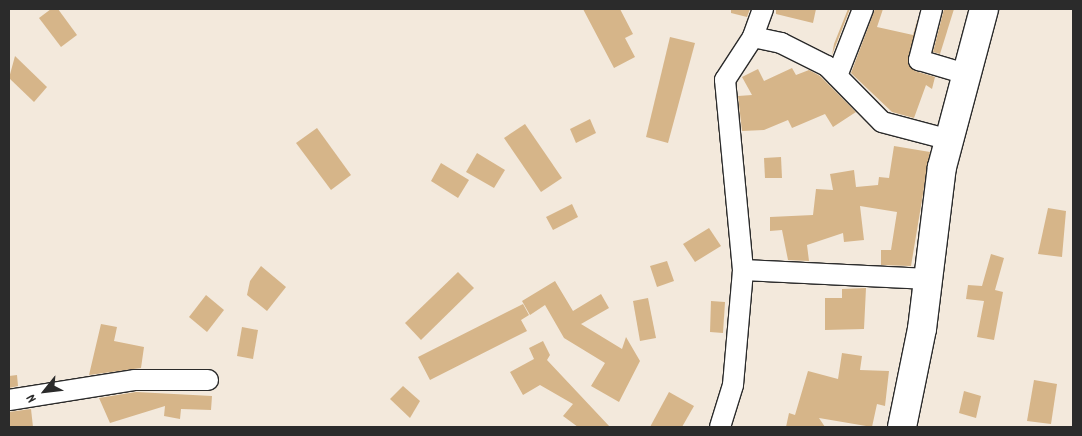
<!DOCTYPE html>
<html>
<head>
<meta charset="utf-8">
<style>
  body { margin:0 }
  #map { position:relative; width:1082px; height:436px; overflow:hidden; background:#f3e9dc; font-family:Dekko,sans-serif }
  div>[style] { position:absolute }
  [style*='--x'] { left:calc(var(--x)*1px); top:calc(var(--y)*1px); width:calc(var(--w)*1px); rotate:calc(var(--a)*1deg) }
  .building>* { inset:0; background:#d6b589 }
  .roads { filter:drop-shadow(1px 0 #2b2b2b) drop-shadow(-1px 0 #2b2b2b) drop-shadow(0 1px #2b2b2b) drop-shadow(0 -1px #2b2b2b) }
  .minor>* { height:20px; margin:-10px; padding:0 10px; transform-origin:10px; border-radius:10px; background:#fff }
  .secondary>* { height:28px; margin:-14px; padding:0 14px; transform-origin:14px; border-radius:14px; background:#fff }
  span { translate:-50% -50%; white-space:nowrap; text-align:center; line-height:1.15; -webkit-text-stroke:5px #fff; paint-order:stroke }
  .frame { position:absolute; inset:0; border:10px solid #2b2b2b; pointer-events:none }
  .north { position:absolute; left:20px; top:366px; width:50px; height:50px; -webkit-text-stroke:4px #fff; paint-order:stroke; rotate:241deg; font-size:14px; font-weight:700; line-height:20px; text-align:center; color:#2b2b2b }
  .north::after { content:''; display:block; margin:auto; width:18px; height:22px; background:#2b2b2b; clip-path:polygon(50% 0,100% 100%,50% 72%,0 100%) }
</style>
</head>
<body>
<div id="map">
  <div class="building">
    <i style="clip-path:polygon(51px 9px,58px 9px,77px 35px,61px 47px,39px 18px)"></i>
    <i style="clip-path:polygon(583px 9px,620px 9px,633px 34px,625px 38px,635px 57px,614px 68px)"></i>
    <i style="clip-path:polygon(731px 9px,750px 9px,747px 17px,731px 13px)"></i>
    <i style="clip-path:polygon(776px 9px,816px 9px,813px 23px,776px 14px)"></i>
    <i style="clip-path:polygon(848px 9px,850px 9px,832px 55px,834px 44px)"></i>
    <i style="clip-path:polygon(875px 9px,883px 9px,877px 27px,913px 35px,918px 17px,908px 64px,915px 71px,935px 77px,932px 89px,926px 85px,914px 118px,892px 112px,851px 73px)"></i>
    <i style="clip-path:polygon(944px 9px,954px 9px,940px 54px,933px 52px)"></i>
    <i style="clip-path:polygon(670px 37px,695px 43px,668px 143px,646px 137px)"></i>
    <i style="clip-path:polygon(15px 56px,47px 87px,34px 102px,9px 78px)"></i>
    <i style="clip-path:polygon(792px 68px,796px 75px,809px 70px,820px 76px,856px 112px,833px 127px,825px 114px,792px 128px,788px 120px,764px 130px,742px 131px,738px 96px,752px 95px,742px 77px,758px 69px,764px 81px)"></i>
    <i style="clip-path:polygon(590px 119px,596px 133px,576px 143px,570px 129px)"></i>
    <i style="clip-path:polygon(525px 124px,562px 178px,541px 192px,504px 138px)"></i>
    <i style="clip-path:polygon(317px 128px,351px 175px,331px 190px,296px 143px)"></i>
    <i style="clip-path:polygon(894px 146px,930px 152px,911px 266px,881px 265px,881px 250px,891px 250px,897px 212px,860px 206px,864px 240px,844px 242px,843px 233px,807px 245px,809px 261px,788px 260px,782px 230px,770px 231px,770px 217px,813px 215px,816px 189px,833px 190px,830px 174px,854px 170px,856px 187px,878px 185px,879px 177px,889px 178px)"></i>
    <i style="clip-path:polygon(477px 153px,505px 170px,494px 188px,466px 172px)"></i>
    <i style="clip-path:polygon(781px 157px,782px 178px,765px 178px,764px 158px)"></i>
    <i style="clip-path:polygon(441px 163px,469px 180px,458px 198px,431px 181px)"></i>
    <i style="clip-path:polygon(572px 204px,578px 217px,553px 230px,546px 217px)"></i>
    <i style="clip-path:polygon(1048px 208px,1066px 211px,1062px 257px,1038px 254px)"></i>
    <i style="clip-path:polygon(709px 228px,721px 246px,695px 262px,683px 244px)"></i>
    <i style="clip-path:polygon(991px 254px,1004px 258px,995px 290px,1003px 292px,994px 340px,977px 337px,984px 301px,966px 299px,968px 285px,982px 286px)"></i>
    <i style="clip-path:polygon(667px 261px,674px 281px,657px 287px,650px 266px)"></i>
    <i style="clip-path:polygon(261px 266px,286px 287px,267px 311px,247px 295px,250px 281px)"></i>
    <i style="clip-path:polygon(458px 272px,474px 288px,421px 340px,405px 323px)"></i>
    <i style="clip-path:polygon(555px 281px,573px 311px,601px 294px,609px 308px,581px 324px,622px 349px,626px 337px,640px 361px,619px 402px,591px 386px,605px 363px,564px 338px,545px 305px,530px 315px,522px 301px)"></i>
    <i style="clip-path:polygon(866px 288px,864px 329px,825px 330px,825px 298px,842px 298px,842px 289px)"></i>
    <i style="clip-path:polygon(206px 295px,224px 310px,207px 332px,189px 317px)"></i>
    <i style="clip-path:polygon(648px 298px,656px 338px,640px 341px,633px 301px)"></i>
    <i style="clip-path:polygon(711px 301px,725px 302px,723px 333px,710px 332px)"></i>
    <i style="clip-path:polygon(523px 304px,529px 315px,521px 320px,527px 331px,430px 380px,418px 357px)"></i>
    <i style="clip-path:polygon(101px 324px,117px 327px,114px 341px,144px 347px,141px 368px,89px 375px)"></i>
    <i style="clip-path:polygon(242px 327px,258px 330px,253px 359px,237px 356px)"></i>
    <i style="clip-path:polygon(543px 341px,550px 355px,547px 360px,610px 427px,578px 427px,563px 416px,573px 404px,540px 385px,523px 395px,510px 372px,534px 359px,529px 348px)"></i>
    <i style="clip-path:polygon(842px 353px,862px 356px,860px 370px,889px 371px,885px 406px,877px 404px,872px 427px,819px 418px,825px 427px,786px 427px,789px 413px,795px 415px,808px 371px,838px 379px)"></i>
    <i style="clip-path:polygon(17px 375px,18px 386px,9px 388px,9px 376px)"></i>
    <i style="clip-path:polygon(1034px 380px,1057px 384px,1051px 424px,1027px 421px)"></i>
    <i style="clip-path:polygon(403px 386px,420px 401px,410px 418px,390px 399px)"></i>
    <i style="clip-path:polygon(964px 391px,981px 396px,976px 418px,959px 413px)"></i>
    <i style="clip-path:polygon(136px 392px,212px 396px,211px 410px,181px 409px,180px 419px,164px 416px,165px 406px,110px 423px,99px 398px)"></i>
    <i style="clip-path:polygon(669px 392px,694px 406px,682px 427px,650px 427px)"></i>
    <i style="clip-path:polygon(31px 409px,33px 427px,9px 427px,9px 412px)"></i>
  </div>
  <div class="roads">
    <div class="minor">
      <i style="--x:763;--y:9;--w:30;--a:110"></i>
      <i style="--x:753;--y:37;--w:29;--a:12"></i>
      <i style="--x:781;--y:43;--w:51;--a:26.6"></i>
      <i style="--x:827;--y:66;--w:78;--a:45.5"></i>
      <i style="--x:882;--y:122;--w:70;--a:14.8"></i>
      <i style="--x:932;--y:9;--w:53;--a:104.3"></i>
      <i style="--x:919;--y:60;--w:49;--a:16.6"></i>
      <i style="--x:837;--y:76;--w:72;--a:-68.8"></i>
      <i style="--x:743;--y:270;--w:186;--a:2.8"></i>
      <i style="--x:9;--y:400;--w:128;--a:-9"></i>
      <i style="--x:135;--y:380;--w:73;--a:0"></i>
      <i style="--x:720;--y:427;--w:44;--a:-72.8"></i>
      <i style="--x:733;--y:385;--w:115;--a:-85"></i>
      <i style="--x:743;--y:270;--w:191;--a:-95.4"></i>
      <i style="--x:725;--y:80;--w:51;--a:-56.9"></i>
    </div>
    <div class="secondary">
      <i style="--x:902;--y:427;--w:100;--a:-78.5"></i>
      <i style="--x:922;--y:329;--w:163;--a:-83"></i>
      <i style="--x:942;--y:167;--w:163;--a:-75.1"></i>
    </div>
  </div>
  <div class="frame"></div>
  <div class="north">N</div>
</div>
</body>
</html>
